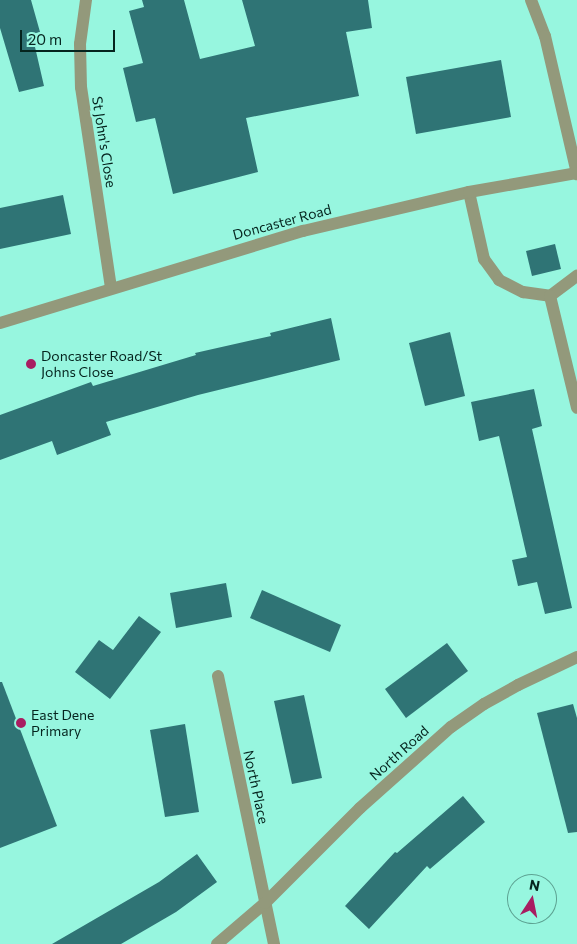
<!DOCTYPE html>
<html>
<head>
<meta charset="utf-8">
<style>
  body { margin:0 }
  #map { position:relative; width:577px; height:944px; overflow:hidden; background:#97f6df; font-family:Commissioner,sans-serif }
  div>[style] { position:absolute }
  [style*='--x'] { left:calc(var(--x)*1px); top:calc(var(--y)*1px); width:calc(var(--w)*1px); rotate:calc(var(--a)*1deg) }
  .building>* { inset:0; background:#2f7475 }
  .minor>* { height:12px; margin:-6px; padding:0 6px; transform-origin:6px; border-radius:6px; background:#93997b }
  .tertiary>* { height:12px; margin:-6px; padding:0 6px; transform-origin:6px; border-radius:6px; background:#93997b }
  .dots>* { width:14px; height:14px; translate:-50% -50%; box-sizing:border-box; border:2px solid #97f6df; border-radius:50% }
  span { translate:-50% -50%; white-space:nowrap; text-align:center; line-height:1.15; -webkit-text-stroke:4px #97f6df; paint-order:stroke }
  .street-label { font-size:14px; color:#05241e }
  .poi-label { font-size:14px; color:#05241e }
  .left { translate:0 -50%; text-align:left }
  .north { position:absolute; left:507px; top:874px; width:50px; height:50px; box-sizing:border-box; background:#97f6df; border:1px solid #5da292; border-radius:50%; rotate:11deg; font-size:14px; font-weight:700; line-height:20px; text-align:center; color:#05241e }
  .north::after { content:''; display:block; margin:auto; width:18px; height:22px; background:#a81d61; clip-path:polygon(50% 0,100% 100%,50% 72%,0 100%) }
  .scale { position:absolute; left:20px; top:30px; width:95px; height:22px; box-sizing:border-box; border:2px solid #05241e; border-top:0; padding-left:6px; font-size:15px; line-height:18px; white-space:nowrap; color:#05241e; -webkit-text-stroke:4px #97f6df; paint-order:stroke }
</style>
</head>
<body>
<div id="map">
  <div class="building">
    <i style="clip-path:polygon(0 0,31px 0,40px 32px,32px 34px,44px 86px,19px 92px,0 28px)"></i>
    <i style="clip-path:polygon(142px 0,184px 0,200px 59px,255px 46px,242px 0,368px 0,372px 28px,346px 32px,359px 96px,246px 118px,258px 172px,173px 194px,155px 118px,136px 122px,123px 68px,143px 63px,129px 11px,144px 7px)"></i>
    <i style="clip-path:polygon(501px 60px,511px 117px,416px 134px,406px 77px)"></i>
    <i style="clip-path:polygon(63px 195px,71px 234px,0 249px,0 208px)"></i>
    <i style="clip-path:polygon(555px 244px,561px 269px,532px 276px,526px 251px)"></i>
    <i style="clip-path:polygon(331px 318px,340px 360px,198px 395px,106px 422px,111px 435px,57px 455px,52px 441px,0 460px,0 415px,91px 382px,93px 386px,196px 355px,195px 353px,271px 336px,270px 333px)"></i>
    <i style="clip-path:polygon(450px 332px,465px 396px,425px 406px,409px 343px)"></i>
    <i style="clip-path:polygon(534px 389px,542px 426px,532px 429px,572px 608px,545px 614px,537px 582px,518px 586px,512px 560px,527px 557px,499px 436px,479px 441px,471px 402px)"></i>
    <i style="clip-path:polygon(226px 583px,232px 617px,176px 628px,170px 593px)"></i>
    <i style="clip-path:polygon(262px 590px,341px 625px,330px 652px,250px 618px)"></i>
    <i style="clip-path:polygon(139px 616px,161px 632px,110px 699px,75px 672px,99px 640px,113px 650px)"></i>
    <i style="clip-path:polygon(447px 643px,468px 671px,406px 718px,385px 689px)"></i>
    <i style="clip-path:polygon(0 682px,2px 682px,57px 826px,0 848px)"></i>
    <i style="clip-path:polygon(304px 695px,322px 778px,292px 784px,274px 701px)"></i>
    <i style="clip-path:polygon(573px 704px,577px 718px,577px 832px,568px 833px,537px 713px)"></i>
    <i style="clip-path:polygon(185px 724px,199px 812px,165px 817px,150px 730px)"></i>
    <i style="clip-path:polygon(463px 796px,485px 822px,430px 869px,427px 866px,369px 929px,345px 906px,395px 852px,397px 853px)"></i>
    <i style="clip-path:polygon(197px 854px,217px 882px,176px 912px,121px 944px,52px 944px,159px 882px)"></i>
  </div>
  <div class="minor">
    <i style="--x:86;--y:0;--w:44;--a:97.8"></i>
    <i style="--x:80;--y:44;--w:43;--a:88.7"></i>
    <i style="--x:81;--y:87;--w:203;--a:81.5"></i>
    <i style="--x:531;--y:0;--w:39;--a:69"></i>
    <i style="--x:545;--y:36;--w:142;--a:76.9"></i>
    <i style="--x:469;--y:192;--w:69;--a:77.4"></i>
    <i style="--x:484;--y:259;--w:26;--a:54"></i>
    <i style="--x:499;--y:280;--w:27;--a:27"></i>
    <i style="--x:523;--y:292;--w:27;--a:8"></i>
    <i style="--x:550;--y:296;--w:34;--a:-37"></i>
    <i style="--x:550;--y:296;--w:115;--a:76.4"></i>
    <i style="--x:218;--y:676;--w:274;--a:78.2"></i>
    <i style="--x:217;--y:944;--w:63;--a:-40.5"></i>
    <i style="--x:265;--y:903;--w:134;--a:-45"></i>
    <i style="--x:360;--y:808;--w:122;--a:-41.7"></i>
    <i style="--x:451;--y:727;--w:40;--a:-34.9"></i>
    <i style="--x:484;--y:704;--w:39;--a:-29"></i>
    <i style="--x:518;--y:685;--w:65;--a:-25.4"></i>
  </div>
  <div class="tertiary">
    <i style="--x:0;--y:323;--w:317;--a:-16.9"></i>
    <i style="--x:303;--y:231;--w:171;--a:-13.2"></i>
    <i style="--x:469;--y:192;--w:110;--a:-10"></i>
  </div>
  <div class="dots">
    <i style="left:31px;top:364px;background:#a81d61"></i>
    <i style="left:21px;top:723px;background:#a81d61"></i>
  </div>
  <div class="street-label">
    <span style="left:104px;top:142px;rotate:81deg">St John's Close</span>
    <span style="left:282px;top:222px;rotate:-15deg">Doncaster Road</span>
    <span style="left:399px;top:753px;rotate:-42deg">North Road</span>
    <span style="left:256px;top:787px;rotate:78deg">North Place</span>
  </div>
  <div class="poi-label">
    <span class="left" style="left:41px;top:364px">Doncaster Road/St<br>Johns Close</span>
    <span class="left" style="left:31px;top:723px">East Dene<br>Primary</span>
  </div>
  <div class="north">N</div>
  <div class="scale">20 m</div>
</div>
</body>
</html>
